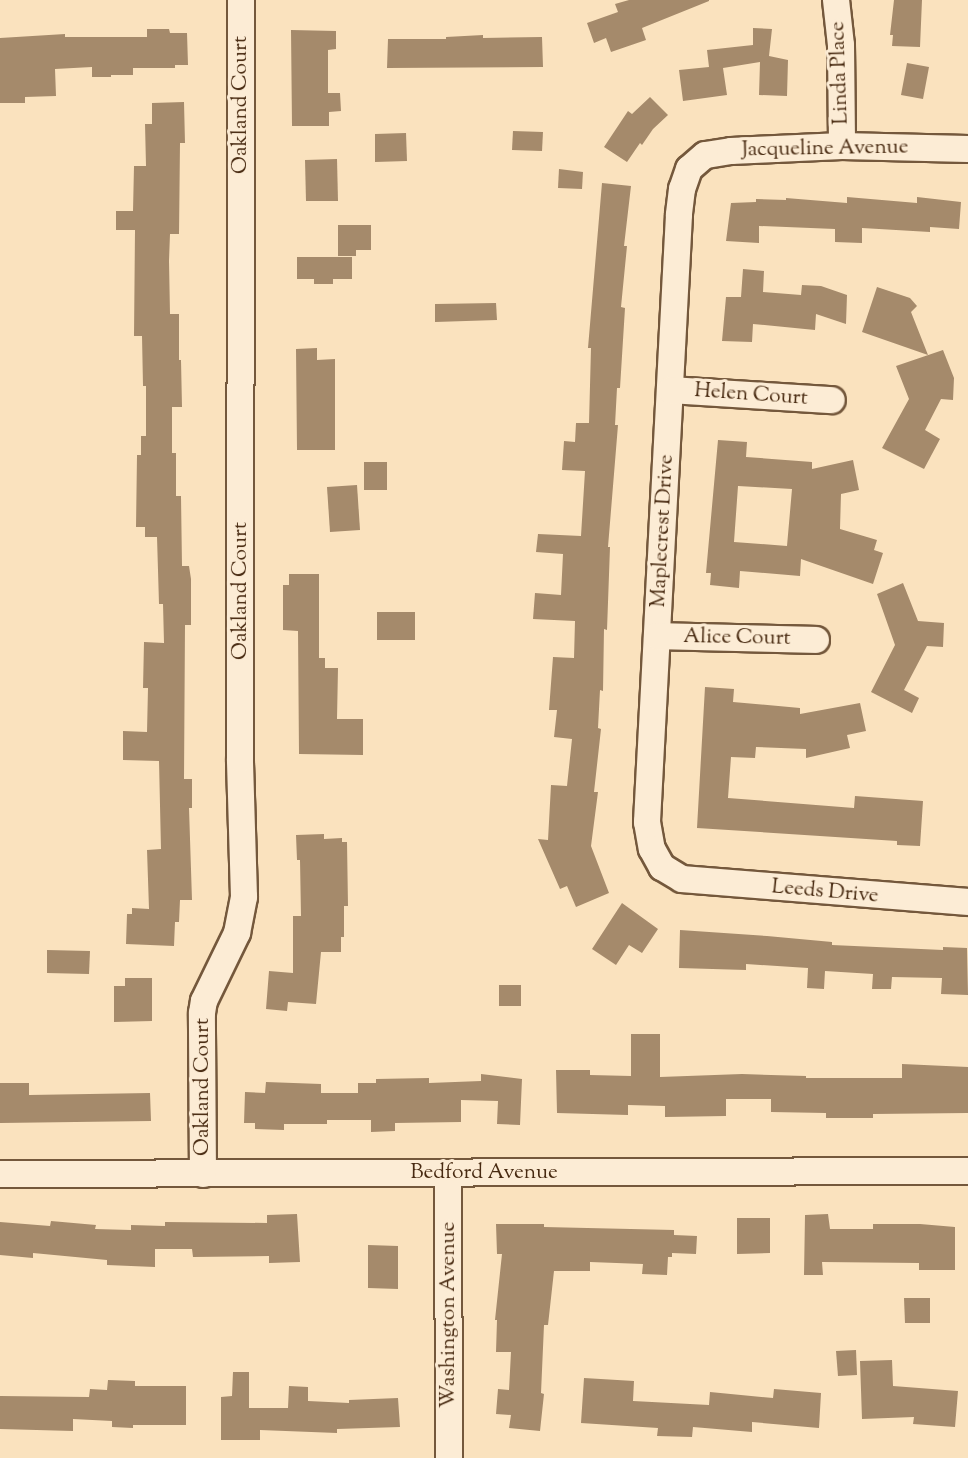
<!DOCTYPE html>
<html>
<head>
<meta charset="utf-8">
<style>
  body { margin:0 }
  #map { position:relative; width:968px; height:1458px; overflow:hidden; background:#fae2be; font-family:"Sorts Mill Goudy",serif }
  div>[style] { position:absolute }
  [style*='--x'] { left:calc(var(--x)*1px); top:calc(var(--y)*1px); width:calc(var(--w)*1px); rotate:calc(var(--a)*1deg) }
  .building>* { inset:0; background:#a58a6b }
  .roads { filter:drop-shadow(2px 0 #74583c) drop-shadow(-2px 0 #74583c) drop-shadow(0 2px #74583c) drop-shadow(0 -2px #74583c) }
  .street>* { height:26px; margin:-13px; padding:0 13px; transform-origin:13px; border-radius:13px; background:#fcecd5 }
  span { translate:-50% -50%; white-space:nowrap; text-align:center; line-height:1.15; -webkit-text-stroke:6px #fcecd5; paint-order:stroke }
  .street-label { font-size:21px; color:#482a11 }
</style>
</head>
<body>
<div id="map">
  <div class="building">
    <i style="clip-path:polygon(629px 0,709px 0,709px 1px,642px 28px,646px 40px,611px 52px,606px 38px,594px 43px,587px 23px,618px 12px,615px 4px)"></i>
    <i style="clip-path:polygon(894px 0,922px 0,920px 47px,892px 46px,893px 35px,890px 35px)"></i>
    <i style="clip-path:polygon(753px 28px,772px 29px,769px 56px,788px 60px,787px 96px,759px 95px,760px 62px,723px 68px,727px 95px,683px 101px,679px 70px,709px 67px,707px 50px,753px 45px)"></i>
    <i style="clip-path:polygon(147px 29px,169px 29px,170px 33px,187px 33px,188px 65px,175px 65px,175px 68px,133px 68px,133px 75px,111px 75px,111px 77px,92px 77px,92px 67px,55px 69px,56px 96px,25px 97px,25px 103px,0 103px,0 38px,65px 34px,65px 37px,147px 37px)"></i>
    <i style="clip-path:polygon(291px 30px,336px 31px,336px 49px,328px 50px,328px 93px,340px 93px,341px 111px,329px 112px,329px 126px,292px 126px)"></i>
    <i style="clip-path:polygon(483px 35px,483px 38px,542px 37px,543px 67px,387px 68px,388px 39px,446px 39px,446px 37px)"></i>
    <i style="clip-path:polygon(907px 63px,929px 67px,923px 99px,901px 95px)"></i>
    <i style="clip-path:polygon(650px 97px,668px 115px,653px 129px,642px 145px,640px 143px,627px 162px,604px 147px,628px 111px,632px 114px)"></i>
    <i style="clip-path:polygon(184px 102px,185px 143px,180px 143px,179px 234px,170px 234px,169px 261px,170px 314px,179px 314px,179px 360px,181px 360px,182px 407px,172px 407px,172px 453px,176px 453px,176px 496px,181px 496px,182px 566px,189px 566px,191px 579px,191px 625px,185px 625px,184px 779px,192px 779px,192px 808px,189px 808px,192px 900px,180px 900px,179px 922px,175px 922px,174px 946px,126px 944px,127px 914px,132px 914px,132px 908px,149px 909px,147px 850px,161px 849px,159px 761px,123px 760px,123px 731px,147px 732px,148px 688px,143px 688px,144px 642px,164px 643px,163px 604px,159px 604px,157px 537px,145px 537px,145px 527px,136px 527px,137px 455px,141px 455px,141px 436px,146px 436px,146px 386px,143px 386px,142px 336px,134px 336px,135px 230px,116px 230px,116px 211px,133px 211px,134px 166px,146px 166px,145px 124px,152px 124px,152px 103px)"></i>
    <i style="clip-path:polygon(513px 131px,543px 132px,542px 151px,512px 150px)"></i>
    <i style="clip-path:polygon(406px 133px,407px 161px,375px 162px,375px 134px)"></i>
    <i style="clip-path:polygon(337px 159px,338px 201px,306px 201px,305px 160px)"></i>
    <i style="clip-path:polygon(559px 169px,583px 172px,582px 189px,558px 188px)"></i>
    <i style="clip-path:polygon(602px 183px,631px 186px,624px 246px,627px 246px,621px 307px,625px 308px,620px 388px,617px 388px,615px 425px,618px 425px,608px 547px,610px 547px,607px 630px,604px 629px,603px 691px,600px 690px,598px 728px,601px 729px,594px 792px,598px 792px,591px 846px,609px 893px,576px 907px,567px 886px,560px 889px,538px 839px,548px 840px,551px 785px,567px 786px,572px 739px,554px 737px,557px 710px,549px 710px,553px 657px,574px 658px,575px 621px,533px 619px,535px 593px,561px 595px,563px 554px,536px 552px,538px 534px,581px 536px,585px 471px,562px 470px,564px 441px,575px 442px,576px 423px,589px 423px,591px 348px,588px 348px)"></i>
    <i style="clip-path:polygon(847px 197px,917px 203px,917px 197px,961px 202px,959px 229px,930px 227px,930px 232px,862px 228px,862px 243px,835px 242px,835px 229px,759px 226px,759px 243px,726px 241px,731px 203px,756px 202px,756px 199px,786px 200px,786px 198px,847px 203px)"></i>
    <i style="clip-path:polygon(338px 225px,371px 225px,371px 250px,356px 250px,356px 256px,338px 256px)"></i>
    <i style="clip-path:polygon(297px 257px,352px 257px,352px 279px,333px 279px,333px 284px,314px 284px,314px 279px,297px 279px)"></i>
    <i style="clip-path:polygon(743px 269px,764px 271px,763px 292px,801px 295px,802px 285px,821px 286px,847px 295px,846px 324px,816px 314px,815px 330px,753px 324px,752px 342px,722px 341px,726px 297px,741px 297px)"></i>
    <i style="clip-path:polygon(877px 287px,910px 298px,917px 306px,911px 312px,928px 355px,862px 332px)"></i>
    <i style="clip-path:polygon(496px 303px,497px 320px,435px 322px,435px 304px)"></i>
    <i style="clip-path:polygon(317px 348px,317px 360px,335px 359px,335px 450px,297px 450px,296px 349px)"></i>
    <i style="clip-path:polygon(943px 350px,954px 378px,953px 400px,941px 399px,925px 430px,940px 439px,924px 469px,882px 448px,909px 399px,896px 366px)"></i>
    <i style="clip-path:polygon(evenodd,718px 440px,747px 442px,746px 457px,812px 462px,812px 469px,853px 460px,859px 490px,841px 494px,840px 529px,877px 540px,874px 550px,883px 553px,873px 584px,801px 559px,800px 576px,740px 571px,739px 588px,710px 585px,711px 573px,706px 573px,718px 440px,738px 486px,792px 489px,787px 546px,734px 542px,738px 486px)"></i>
    <i style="clip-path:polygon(364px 462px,387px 462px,387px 490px,364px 490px)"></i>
    <i style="clip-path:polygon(357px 485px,360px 530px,330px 532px,327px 487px)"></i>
    <i style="clip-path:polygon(289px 574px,319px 574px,319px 658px,325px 658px,325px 668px,338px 668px,337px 719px,363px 719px,363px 755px,299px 754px,298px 631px,283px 630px,283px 585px,289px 585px)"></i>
    <i style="clip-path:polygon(903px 583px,918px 621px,944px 623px,943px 647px,927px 646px,904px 690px,919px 698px,912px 713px,871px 692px,895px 645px,877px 594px)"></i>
    <i style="clip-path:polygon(377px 612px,415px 612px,415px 640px,377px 640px)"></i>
    <i style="clip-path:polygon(705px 687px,734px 689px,733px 702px,800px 708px,800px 714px,860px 703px,866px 731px,847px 735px,850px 748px,806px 758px,806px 749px,756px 747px,755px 758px,731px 757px,728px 798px,854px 808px,855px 796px,923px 801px,920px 846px,897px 845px,897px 841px,697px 828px)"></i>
    <i style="clip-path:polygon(324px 834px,324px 839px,342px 838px,342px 842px,347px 842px,348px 906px,344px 906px,344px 937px,341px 937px,341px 952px,321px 952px,316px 1004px,288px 1002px,287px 1011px,266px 1009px,269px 971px,293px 973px,293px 916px,301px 916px,300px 860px,297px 860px,296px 835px)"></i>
    <i style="clip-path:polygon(622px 903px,658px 929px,642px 953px,629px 945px,616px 965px,592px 949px)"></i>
    <i style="clip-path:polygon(680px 930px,767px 936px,832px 942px,832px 945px,943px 950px,943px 947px,967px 948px,968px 995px,941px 994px,942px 978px,892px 977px,891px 989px,872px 989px,873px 974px,825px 971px,824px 989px,807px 988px,808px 968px,746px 964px,746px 970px,679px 968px)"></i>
    <i style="clip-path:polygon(47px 950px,90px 951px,89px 974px,47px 973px)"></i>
    <i style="clip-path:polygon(125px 978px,152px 978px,152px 1021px,114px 1022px,114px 986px,125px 986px)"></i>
    <i style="clip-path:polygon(499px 985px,521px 985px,521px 1006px,499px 1006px)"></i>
    <i style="clip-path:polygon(631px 1034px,660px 1034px,660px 1077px,742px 1074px,806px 1076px,806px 1078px,902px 1078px,902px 1064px,968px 1067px,968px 1113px,873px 1114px,873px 1118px,826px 1118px,826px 1113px,771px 1112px,771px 1099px,726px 1099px,726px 1116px,665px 1117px,665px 1106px,628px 1105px,628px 1115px,557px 1113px,556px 1070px,590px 1070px,590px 1075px,631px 1076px)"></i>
    <i style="clip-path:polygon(481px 1074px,522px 1079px,520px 1125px,497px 1124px,498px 1101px,461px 1100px,461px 1122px,395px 1123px,395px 1131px,371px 1132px,371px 1120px,327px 1120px,327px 1124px,284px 1124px,284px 1130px,255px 1129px,255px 1123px,244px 1123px,245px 1092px,265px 1093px,266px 1082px,321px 1084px,321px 1093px,358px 1093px,358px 1083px,376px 1083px,376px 1079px,429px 1078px,429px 1083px,481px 1081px)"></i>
    <i style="clip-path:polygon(0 1083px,29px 1083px,29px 1095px,150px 1093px,151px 1121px,0 1123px)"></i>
    <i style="clip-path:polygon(297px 1214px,300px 1262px,269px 1263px,269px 1256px,193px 1257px,192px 1249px,155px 1249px,155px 1267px,107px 1265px,107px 1260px,33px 1253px,33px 1258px,0 1255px,0 1222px,50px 1226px,51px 1221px,96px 1225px,95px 1229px,131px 1230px,131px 1225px,165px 1226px,165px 1222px,267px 1223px,267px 1215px)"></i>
    <i style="clip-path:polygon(828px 1214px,830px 1229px,873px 1229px,873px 1224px,920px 1224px,955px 1227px,955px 1270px,919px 1270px,919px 1263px,822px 1262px,823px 1275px,804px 1275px,805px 1215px)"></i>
    <i style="clip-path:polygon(737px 1218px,770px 1218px,770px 1253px,737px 1254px)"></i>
    <i style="clip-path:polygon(496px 1224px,544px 1224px,544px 1227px,674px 1230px,674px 1235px,697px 1236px,696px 1254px,672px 1253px,672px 1257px,668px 1257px,667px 1275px,642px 1274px,643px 1264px,590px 1262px,590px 1271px,554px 1271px,548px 1325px,544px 1325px,541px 1393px,544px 1394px,540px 1431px,509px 1428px,511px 1415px,496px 1414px,498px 1389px,509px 1390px,511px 1352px,496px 1352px,497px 1320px,495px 1320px,502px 1254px,497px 1254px)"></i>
    <i style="clip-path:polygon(368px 1245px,398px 1246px,398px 1289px,368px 1288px)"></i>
    <i style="clip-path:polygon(904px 1298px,930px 1298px,930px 1323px,905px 1323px)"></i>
    <i style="clip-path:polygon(856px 1350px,857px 1375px,838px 1376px,836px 1351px)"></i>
    <i style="clip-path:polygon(892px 1360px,893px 1386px,958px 1391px,955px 1427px,913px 1424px,914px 1417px,862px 1419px,860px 1361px)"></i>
    <i style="clip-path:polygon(233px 1372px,249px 1372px,249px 1408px,288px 1408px,289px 1386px,308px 1387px,308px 1401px,349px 1403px,349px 1400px,398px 1398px,400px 1427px,337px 1429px,337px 1433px,260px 1430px,260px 1440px,221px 1440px,221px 1397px,232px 1396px)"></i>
    <i style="clip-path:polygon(584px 1378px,634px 1381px,633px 1401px,709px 1405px,710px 1392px,773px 1398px,774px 1389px,821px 1393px,819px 1428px,752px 1422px,752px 1432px,693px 1427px,692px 1437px,657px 1436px,658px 1428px,581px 1423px)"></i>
    <i style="clip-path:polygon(108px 1380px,135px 1381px,135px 1386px,186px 1386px,186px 1425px,133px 1425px,133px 1428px,112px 1427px,112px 1421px,73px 1419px,73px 1431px,0 1429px,0 1396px,89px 1397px,90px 1389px,107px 1390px)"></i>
  </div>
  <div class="roads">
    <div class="street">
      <i style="--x:836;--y:0;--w:45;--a:83.7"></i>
      <i style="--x:841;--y:45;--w:101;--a:89.4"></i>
      <i style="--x:968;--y:149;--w:126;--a:-178.6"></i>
      <i style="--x:842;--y:146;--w:111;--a:177.4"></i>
      <i style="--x:731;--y:151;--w:26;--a:171"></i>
      <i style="--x:705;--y:155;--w:21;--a:139"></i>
      <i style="--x:689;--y:169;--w:21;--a:109"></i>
      <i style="--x:682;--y:189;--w:26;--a:97"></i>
      <i style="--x:679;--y:215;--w:608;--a:93.02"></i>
      <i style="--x:647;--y:822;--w:27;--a:80"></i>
      <i style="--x:652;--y:849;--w:21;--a:61"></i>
      <i style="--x:662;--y:867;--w:23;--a:31"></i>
      <i style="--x:682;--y:879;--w:287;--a:4.6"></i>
      <i style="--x:671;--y:390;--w:161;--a:3.6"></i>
      <i style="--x:657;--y:636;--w:159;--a:1.4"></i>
      <i style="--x:448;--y:1173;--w:285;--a:89.8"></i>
      <i style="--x:0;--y:1174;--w:968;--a:-0.18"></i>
      <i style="--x:203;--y:1174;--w:161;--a:-90.4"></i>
      <i style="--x:202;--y:1013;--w:12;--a:-81"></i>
      <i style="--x:204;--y:1001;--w:76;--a:-64.1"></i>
      <i style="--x:237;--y:933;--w:37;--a:-79"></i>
      <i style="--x:244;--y:897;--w:138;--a:-91.7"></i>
      <i style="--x:240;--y:759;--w:759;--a:-89.92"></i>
    </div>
  </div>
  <div class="street-label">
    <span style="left:840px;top:73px;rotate:-92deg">Linda Place</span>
    <span style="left:241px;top:105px;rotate:-90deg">Oakland Court</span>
    <span style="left:825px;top:149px;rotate:-1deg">Jacqueline Avenue</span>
    <span style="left:751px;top:395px;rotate:4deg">Helen Court</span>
    <span style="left:663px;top:531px;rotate:-87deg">Maplecrest Drive</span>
    <span style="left:241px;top:591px;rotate:-90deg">Oakland Court</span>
    <span style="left:737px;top:638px;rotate:1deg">Alice Court</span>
    <span style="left:825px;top:892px;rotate:5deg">Leeds Drive</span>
    <span style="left:203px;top:1087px;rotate:-90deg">Oakland Court</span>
    <span style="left:484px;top:1173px">Bedford Avenue</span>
    <span style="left:449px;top:1315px;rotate:-90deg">Washington Avenue</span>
  </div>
</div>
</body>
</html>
